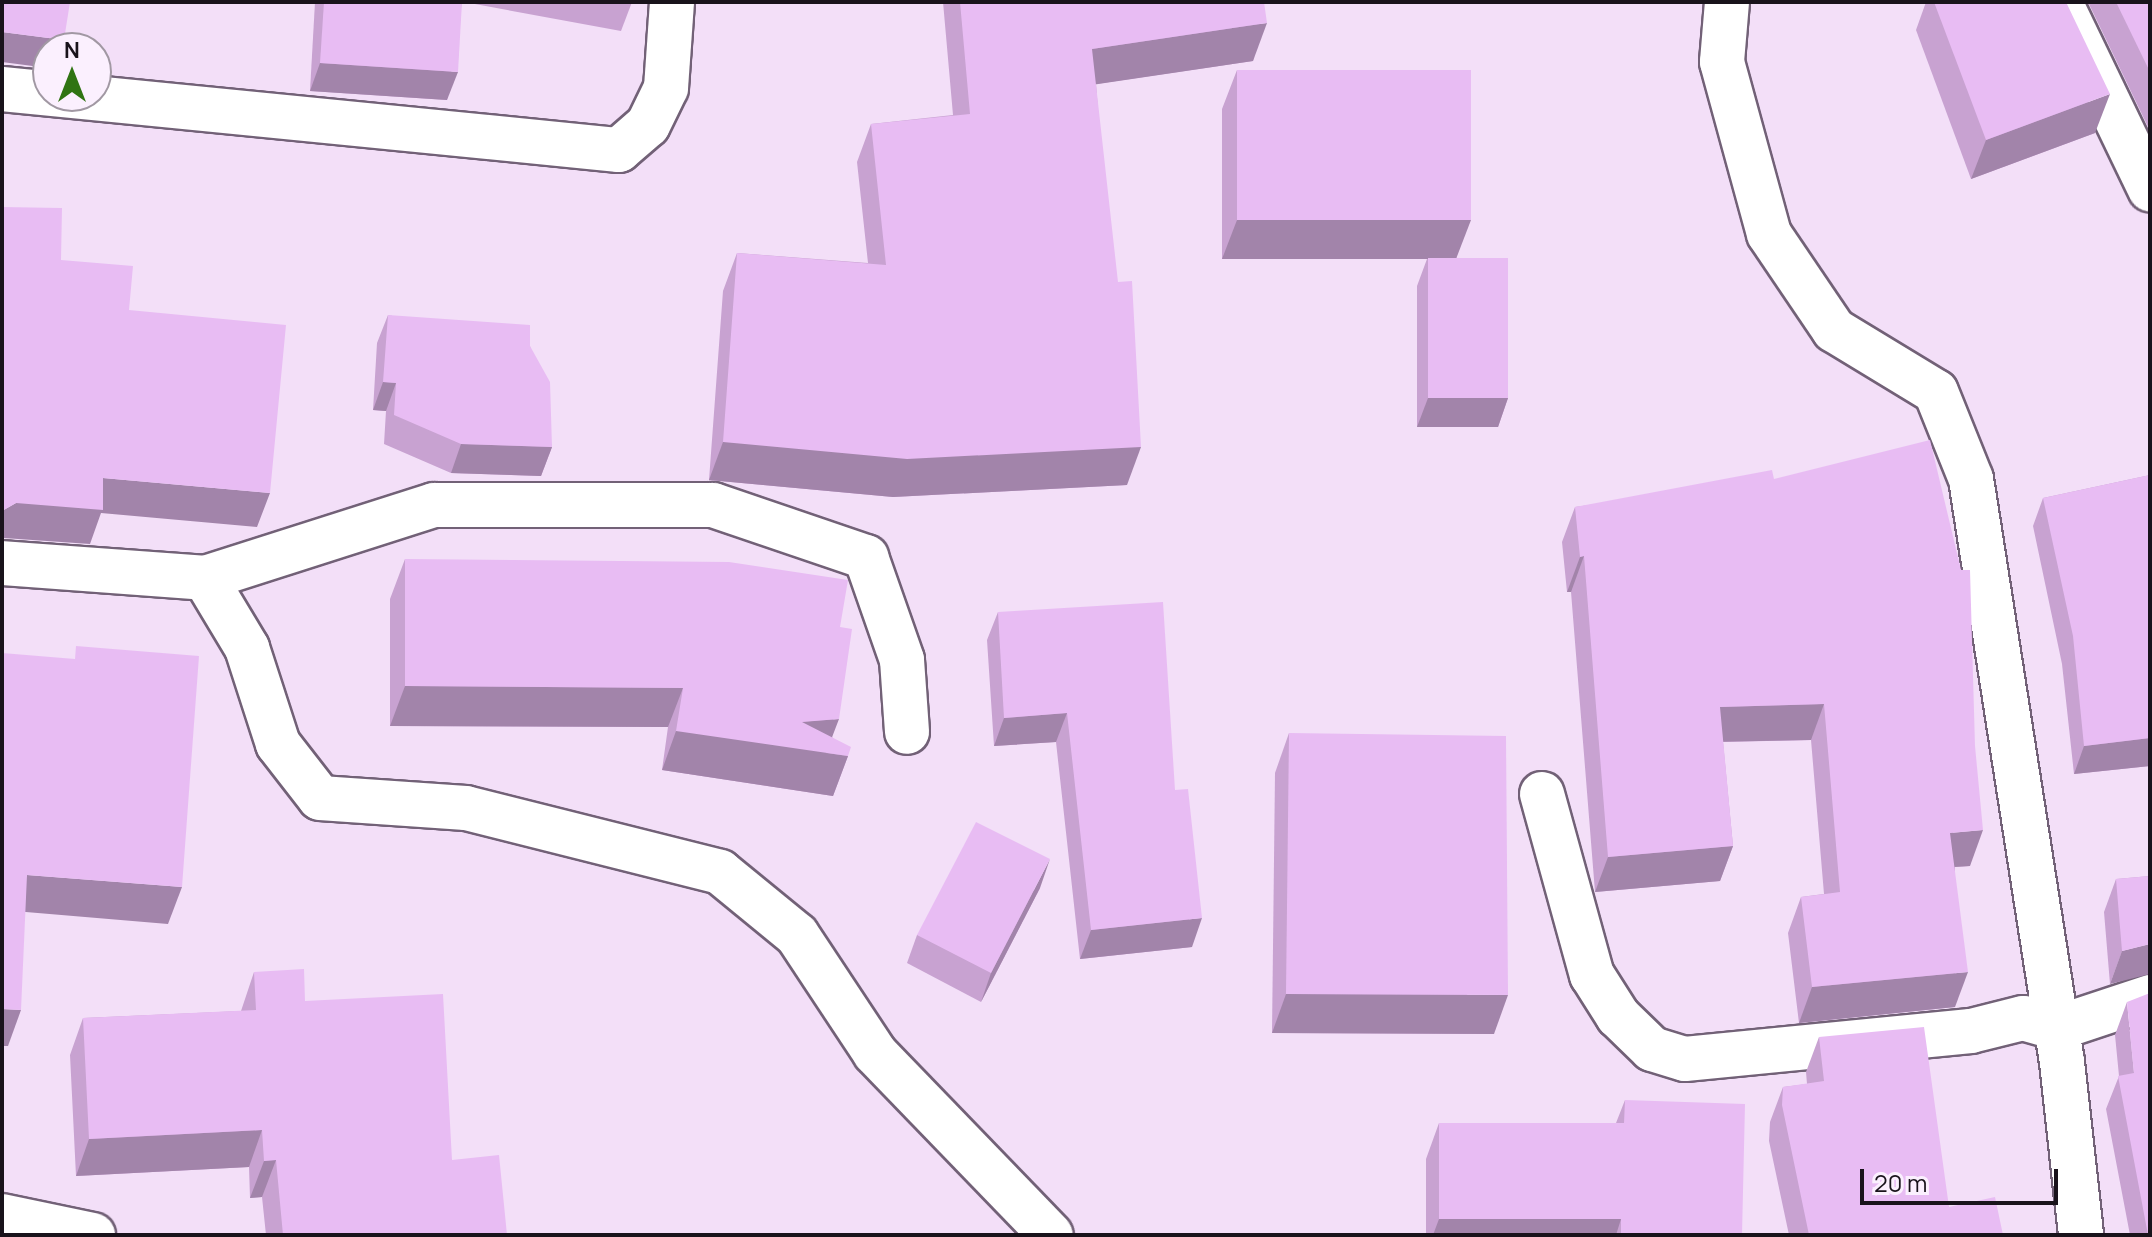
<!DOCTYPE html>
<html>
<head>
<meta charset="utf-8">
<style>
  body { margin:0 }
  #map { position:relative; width:2152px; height:1237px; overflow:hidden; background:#f3dff8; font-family:Manrope,sans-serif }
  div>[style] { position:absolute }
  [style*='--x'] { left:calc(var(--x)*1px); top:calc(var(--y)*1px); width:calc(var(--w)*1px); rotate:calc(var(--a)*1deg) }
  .roads { filter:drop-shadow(2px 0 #726177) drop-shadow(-2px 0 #726177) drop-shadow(0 2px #726177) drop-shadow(0 -2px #726177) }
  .street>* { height:44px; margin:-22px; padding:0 22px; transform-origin:22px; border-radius:22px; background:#fff }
  .wall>* { inset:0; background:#c8a2d1 }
  .shaded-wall>* { inset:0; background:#a284aa }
  .building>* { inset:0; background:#e8bcf3 }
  span { translate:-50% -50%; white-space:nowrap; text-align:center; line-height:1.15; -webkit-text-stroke:6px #fbf0fe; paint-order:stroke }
  .frame { position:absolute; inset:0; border:4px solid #19131b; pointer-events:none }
  .north { position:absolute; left:32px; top:32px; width:80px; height:80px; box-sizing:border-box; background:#fbf0fe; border:2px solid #a198a3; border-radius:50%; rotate:0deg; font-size:22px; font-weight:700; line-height:32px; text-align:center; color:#19131b }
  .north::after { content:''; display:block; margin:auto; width:28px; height:36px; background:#307413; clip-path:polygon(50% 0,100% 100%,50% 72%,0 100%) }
  .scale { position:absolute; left:1860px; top:1169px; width:198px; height:36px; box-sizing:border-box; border:4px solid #19131b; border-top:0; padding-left:10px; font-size:24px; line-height:28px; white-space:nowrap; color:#19131b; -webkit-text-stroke:6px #fbf0fe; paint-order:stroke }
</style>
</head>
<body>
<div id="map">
  <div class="roads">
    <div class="street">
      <i style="--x:1727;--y:2;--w:60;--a:94.8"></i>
      <i style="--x:1722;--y:62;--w:178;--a:74.7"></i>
      <i style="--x:1769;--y:234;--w:116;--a:55.9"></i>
      <i style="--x:1834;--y:330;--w:119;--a:31.3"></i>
      <i style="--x:1936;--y:392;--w:94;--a:68.1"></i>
      <i style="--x:1971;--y:479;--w:590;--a:81.13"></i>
      <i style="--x:2062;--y:1062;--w:174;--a:83.7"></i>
      <i style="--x:2060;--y:2;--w:208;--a:64.3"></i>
      <i style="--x:2;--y:89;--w:620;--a:5.65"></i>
      <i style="--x:619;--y:150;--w:38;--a:-41"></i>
      <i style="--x:648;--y:125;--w:41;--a:-64.1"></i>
      <i style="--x:666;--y:88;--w:86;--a:-86"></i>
      <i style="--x:2;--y:563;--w:204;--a:4.2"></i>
      <i style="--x:205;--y:578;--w:82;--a:59"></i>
      <i style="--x:247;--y:648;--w:101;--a:72.1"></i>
      <i style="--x:278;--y:744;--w:68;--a:52.1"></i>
      <i style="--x:320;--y:798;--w:146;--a:3.9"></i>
      <i style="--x:466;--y:808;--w:262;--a:14.1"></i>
      <i style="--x:720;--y:872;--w:99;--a:39.3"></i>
      <i style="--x:797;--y:935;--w:141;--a:56.5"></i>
      <i style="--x:875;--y:1053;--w:253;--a:46"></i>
      <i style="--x:205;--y:578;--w:240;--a:-17.7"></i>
      <i style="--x:434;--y:505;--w:279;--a:0"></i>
      <i style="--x:713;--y:505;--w:162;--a:18.8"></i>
      <i style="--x:866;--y:557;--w:109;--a:70.7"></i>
      <i style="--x:902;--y:660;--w:72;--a:86"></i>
      <i style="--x:1542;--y:794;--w:188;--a:74.6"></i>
      <i style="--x:1592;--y:975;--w:49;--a:57.6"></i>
      <i style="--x:1618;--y:1016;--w:47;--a:44.1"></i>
      <i style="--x:1652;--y:1049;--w:34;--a:17"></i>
      <i style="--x:1685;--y:1059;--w:287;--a:-5.6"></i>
      <i style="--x:1971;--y:1031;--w:54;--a:-14"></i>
      <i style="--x:2023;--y:1018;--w:35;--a:16"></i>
      <i style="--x:2057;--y:1028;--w:98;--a:-18.4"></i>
      <i style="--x:2;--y:1216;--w:93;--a:11.8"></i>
    </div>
  </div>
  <div class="wall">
    <i style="clip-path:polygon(315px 2px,462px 2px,447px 100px,310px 91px)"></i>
    <i style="clip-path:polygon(464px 2px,632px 2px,621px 31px)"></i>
    <i style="clip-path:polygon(943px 2px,1264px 2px,1253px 61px,1096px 84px,1127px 485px,893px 497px,709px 480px,723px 291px,737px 253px,868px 263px,857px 162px,871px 124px,953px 115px)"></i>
    <i style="clip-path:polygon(1926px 2px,2066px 2px,2095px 133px,1971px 179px,1916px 30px)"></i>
    <i style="clip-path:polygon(2088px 2px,2150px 2px,2150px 131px)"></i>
    <i style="clip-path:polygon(1237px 70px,1457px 258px,1508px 398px,1498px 427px,1417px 427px,1417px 286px,1427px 259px,1222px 259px,1222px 109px)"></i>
    <i style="clip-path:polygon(388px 315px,530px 346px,552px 447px,541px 476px,451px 473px,384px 444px,386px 411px,373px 410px,377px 343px)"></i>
    <i style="clip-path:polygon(2150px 475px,2150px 766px,2074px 774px,2062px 664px,2033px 526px,2043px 498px)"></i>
    <i style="clip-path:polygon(1774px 479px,1970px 866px,1955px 867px,1955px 1007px,1799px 1023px,1788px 933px,1801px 897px,1824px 894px,1811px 740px,1723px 742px,1733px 846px,1720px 881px,1595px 892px,1571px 592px,1567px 592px,1562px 542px,1575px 507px)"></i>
    <i style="clip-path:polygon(405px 559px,840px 627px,832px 737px,848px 756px,833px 796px,662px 770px,668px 727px,390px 726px,390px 599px)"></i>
    <i style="clip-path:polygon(998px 612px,1175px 790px,1192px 947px,1080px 959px,1056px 742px,994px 746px,987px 640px)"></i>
    <i style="clip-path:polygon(1289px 733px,1494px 1034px,1272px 1033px,1275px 773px)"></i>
    <i style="clip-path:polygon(2150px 876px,2110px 984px,2104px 912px,2116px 879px)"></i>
    <i style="clip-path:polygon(1040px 888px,981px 1002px,907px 963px,917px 935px)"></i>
    <i style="clip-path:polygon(254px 972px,305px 1001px,452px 1160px,507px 1235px,266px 1235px,262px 1197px,250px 1198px,249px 1167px,76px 1176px,70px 1055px,83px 1018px,241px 1011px)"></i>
    <i style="clip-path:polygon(2127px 1002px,2150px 1235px,2130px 1235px,2106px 1109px,2119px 1076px,2115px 1035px)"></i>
    <i style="clip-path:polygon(1819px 1037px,1949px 1207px,2003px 1235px,1789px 1235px,1769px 1141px,1770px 1122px,1783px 1087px,1807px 1084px,1806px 1072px)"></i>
    <i style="clip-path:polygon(1625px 1100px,1742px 1235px,1426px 1235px,1426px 1159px,1439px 1123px,1616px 1123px)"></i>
  </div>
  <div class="shaded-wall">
    <i style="clip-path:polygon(730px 2px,845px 2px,729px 4px)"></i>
    <i style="clip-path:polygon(1267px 23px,1253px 61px,1078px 87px,1092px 49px)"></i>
    <i style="clip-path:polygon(2px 32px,64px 40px,62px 48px,48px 48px,48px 68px,2px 62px)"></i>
    <i style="clip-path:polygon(320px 63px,458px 72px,447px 100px,310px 91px)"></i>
    <i style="clip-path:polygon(2110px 94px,2095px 133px,1971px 179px,1986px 140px)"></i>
    <i style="clip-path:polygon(1237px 220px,1471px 220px,1456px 259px,1222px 259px)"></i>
    <i style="clip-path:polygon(383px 382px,396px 383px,386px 411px,373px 410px)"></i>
    <i style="clip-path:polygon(1428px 398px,1508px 398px,1498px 427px,1417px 427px)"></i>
    <i style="clip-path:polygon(723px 442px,1141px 447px,1127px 485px,893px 497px,709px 480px)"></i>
    <i style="clip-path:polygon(461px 444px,552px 447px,541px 476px,451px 473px)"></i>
    <i style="clip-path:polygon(103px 478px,270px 493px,257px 527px,101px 513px,90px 544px,4px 538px,2px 539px,2px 511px,16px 503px)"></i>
    <i style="clip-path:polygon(1584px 556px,1571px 592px,1567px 592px,1580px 557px)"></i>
    <i style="clip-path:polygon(405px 686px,683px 688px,668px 727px,390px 726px)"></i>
    <i style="clip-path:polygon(1824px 704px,1811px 740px,1707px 742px,1720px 707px)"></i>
    <i style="clip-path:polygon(1067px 713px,1056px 742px,994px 746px,1004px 718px)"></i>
    <i style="clip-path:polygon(839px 719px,826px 753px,848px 756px,833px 796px,662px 770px,676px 731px)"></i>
    <i style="clip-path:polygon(2150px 738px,2150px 766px,2074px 774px,2084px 746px)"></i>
    <i style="clip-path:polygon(1983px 830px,1970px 866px,1937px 868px,1950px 833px)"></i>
    <i style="clip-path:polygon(1733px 846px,1720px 881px,1595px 892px,1608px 857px)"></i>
    <i style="clip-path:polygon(1050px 859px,1040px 888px,981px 1002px,991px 973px)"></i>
    <i style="clip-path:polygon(27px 875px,182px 887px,168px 924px,14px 911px)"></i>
    <i style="clip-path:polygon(1202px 918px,1192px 947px,1080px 959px,1091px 930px)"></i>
    <i style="clip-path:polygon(2150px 944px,2150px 974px,2110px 984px,2122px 951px)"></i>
    <i style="clip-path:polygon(1968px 972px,1955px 1007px,1799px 1023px,1812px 987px)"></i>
    <i style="clip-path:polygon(1286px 994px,1508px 995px,1494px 1034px,1272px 1033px)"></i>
    <i style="clip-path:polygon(2px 1009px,21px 1010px,8px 1046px,2px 1046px)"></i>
    <i style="clip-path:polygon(262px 1130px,249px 1167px,76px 1176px,89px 1139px)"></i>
    <i style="clip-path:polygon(276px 1160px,262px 1197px,250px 1198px,264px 1161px)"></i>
    <i style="clip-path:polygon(1439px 1219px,1621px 1219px,1616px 1235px,1433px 1235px)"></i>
  </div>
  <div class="building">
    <i style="clip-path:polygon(2px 2px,70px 2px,64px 40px,2px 32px)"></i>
    <i style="clip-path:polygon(324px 2px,462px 2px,458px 72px,320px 63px)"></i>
    <i style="clip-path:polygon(960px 2px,1264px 2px,1267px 23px,1092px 49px,1118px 282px,1132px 281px,1141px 447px,907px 459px,723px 442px,737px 253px,886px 265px,871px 124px,970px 114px)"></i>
    <i style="clip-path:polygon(1934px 2px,2066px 2px,2110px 94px,1986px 140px)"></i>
    <i style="clip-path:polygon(2116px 2px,2150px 2px,2150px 72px)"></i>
    <i style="clip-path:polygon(1237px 70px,1471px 70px,1471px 220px,1237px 220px)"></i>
    <i style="clip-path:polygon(2px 207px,62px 208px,61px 260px,133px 266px,129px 310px,286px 325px,270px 493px,103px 478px,103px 510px,16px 503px,2px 511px)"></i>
    <i style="clip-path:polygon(1428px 258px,1508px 258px,1508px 398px,1428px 398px)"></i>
    <i style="clip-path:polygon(388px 315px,530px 325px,530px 346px,550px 382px,552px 447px,461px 444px,394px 415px,396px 383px,383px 382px)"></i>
    <i style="clip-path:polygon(1930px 440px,1961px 570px,1970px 570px,1975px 746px,1983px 830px,1950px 833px,1968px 972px,1812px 987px,1801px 897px,1840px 892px,1824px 704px,1720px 707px,1733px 846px,1608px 857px,1584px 556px,1580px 557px,1575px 507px,1772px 470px,1774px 479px)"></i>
    <i style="clip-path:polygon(2150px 475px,2150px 738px,2084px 746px,2073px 636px,2043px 498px)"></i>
    <i style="clip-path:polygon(405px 559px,729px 562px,848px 580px,840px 627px,852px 629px,839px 719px,802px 722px,851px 747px,848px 756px,676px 731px,683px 688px,405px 686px)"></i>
    <i style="clip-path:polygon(1163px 602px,1175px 790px,1188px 789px,1202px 918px,1091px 930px,1067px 713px,1004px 718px,998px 612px)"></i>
    <i style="clip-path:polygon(76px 646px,199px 656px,182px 887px,27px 875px,21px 1010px,2px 1009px,2px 653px,75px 659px)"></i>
    <i style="clip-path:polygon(1289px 733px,1506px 736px,1508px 995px,1286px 994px)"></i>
    <i style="clip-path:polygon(976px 822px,1050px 859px,991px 973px,917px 935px)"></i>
    <i style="clip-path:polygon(2150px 876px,2150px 944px,2122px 951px,2116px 879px)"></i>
    <i style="clip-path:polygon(304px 969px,305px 1001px,443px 994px,452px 1160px,499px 1155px,507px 1235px,283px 1235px,276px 1160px,264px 1161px,262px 1130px,89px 1139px,83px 1018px,256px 1010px,254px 972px)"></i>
    <i style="clip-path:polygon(2150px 993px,2150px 1235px,2148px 1235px,2118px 1076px,2134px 1073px,2127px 1002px)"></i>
    <i style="clip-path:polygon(1924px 1027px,1949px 1207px,1995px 1197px,2003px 1235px,1809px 1235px,1782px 1105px,1783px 1087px,1824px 1081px,1819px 1037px)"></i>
    <i style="clip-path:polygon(1625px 1100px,1745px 1104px,1742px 1235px,1621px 1235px,1621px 1219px,1439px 1219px,1439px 1123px,1624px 1123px)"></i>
  </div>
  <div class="frame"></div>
  <div class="north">N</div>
  <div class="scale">20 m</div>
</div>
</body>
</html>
